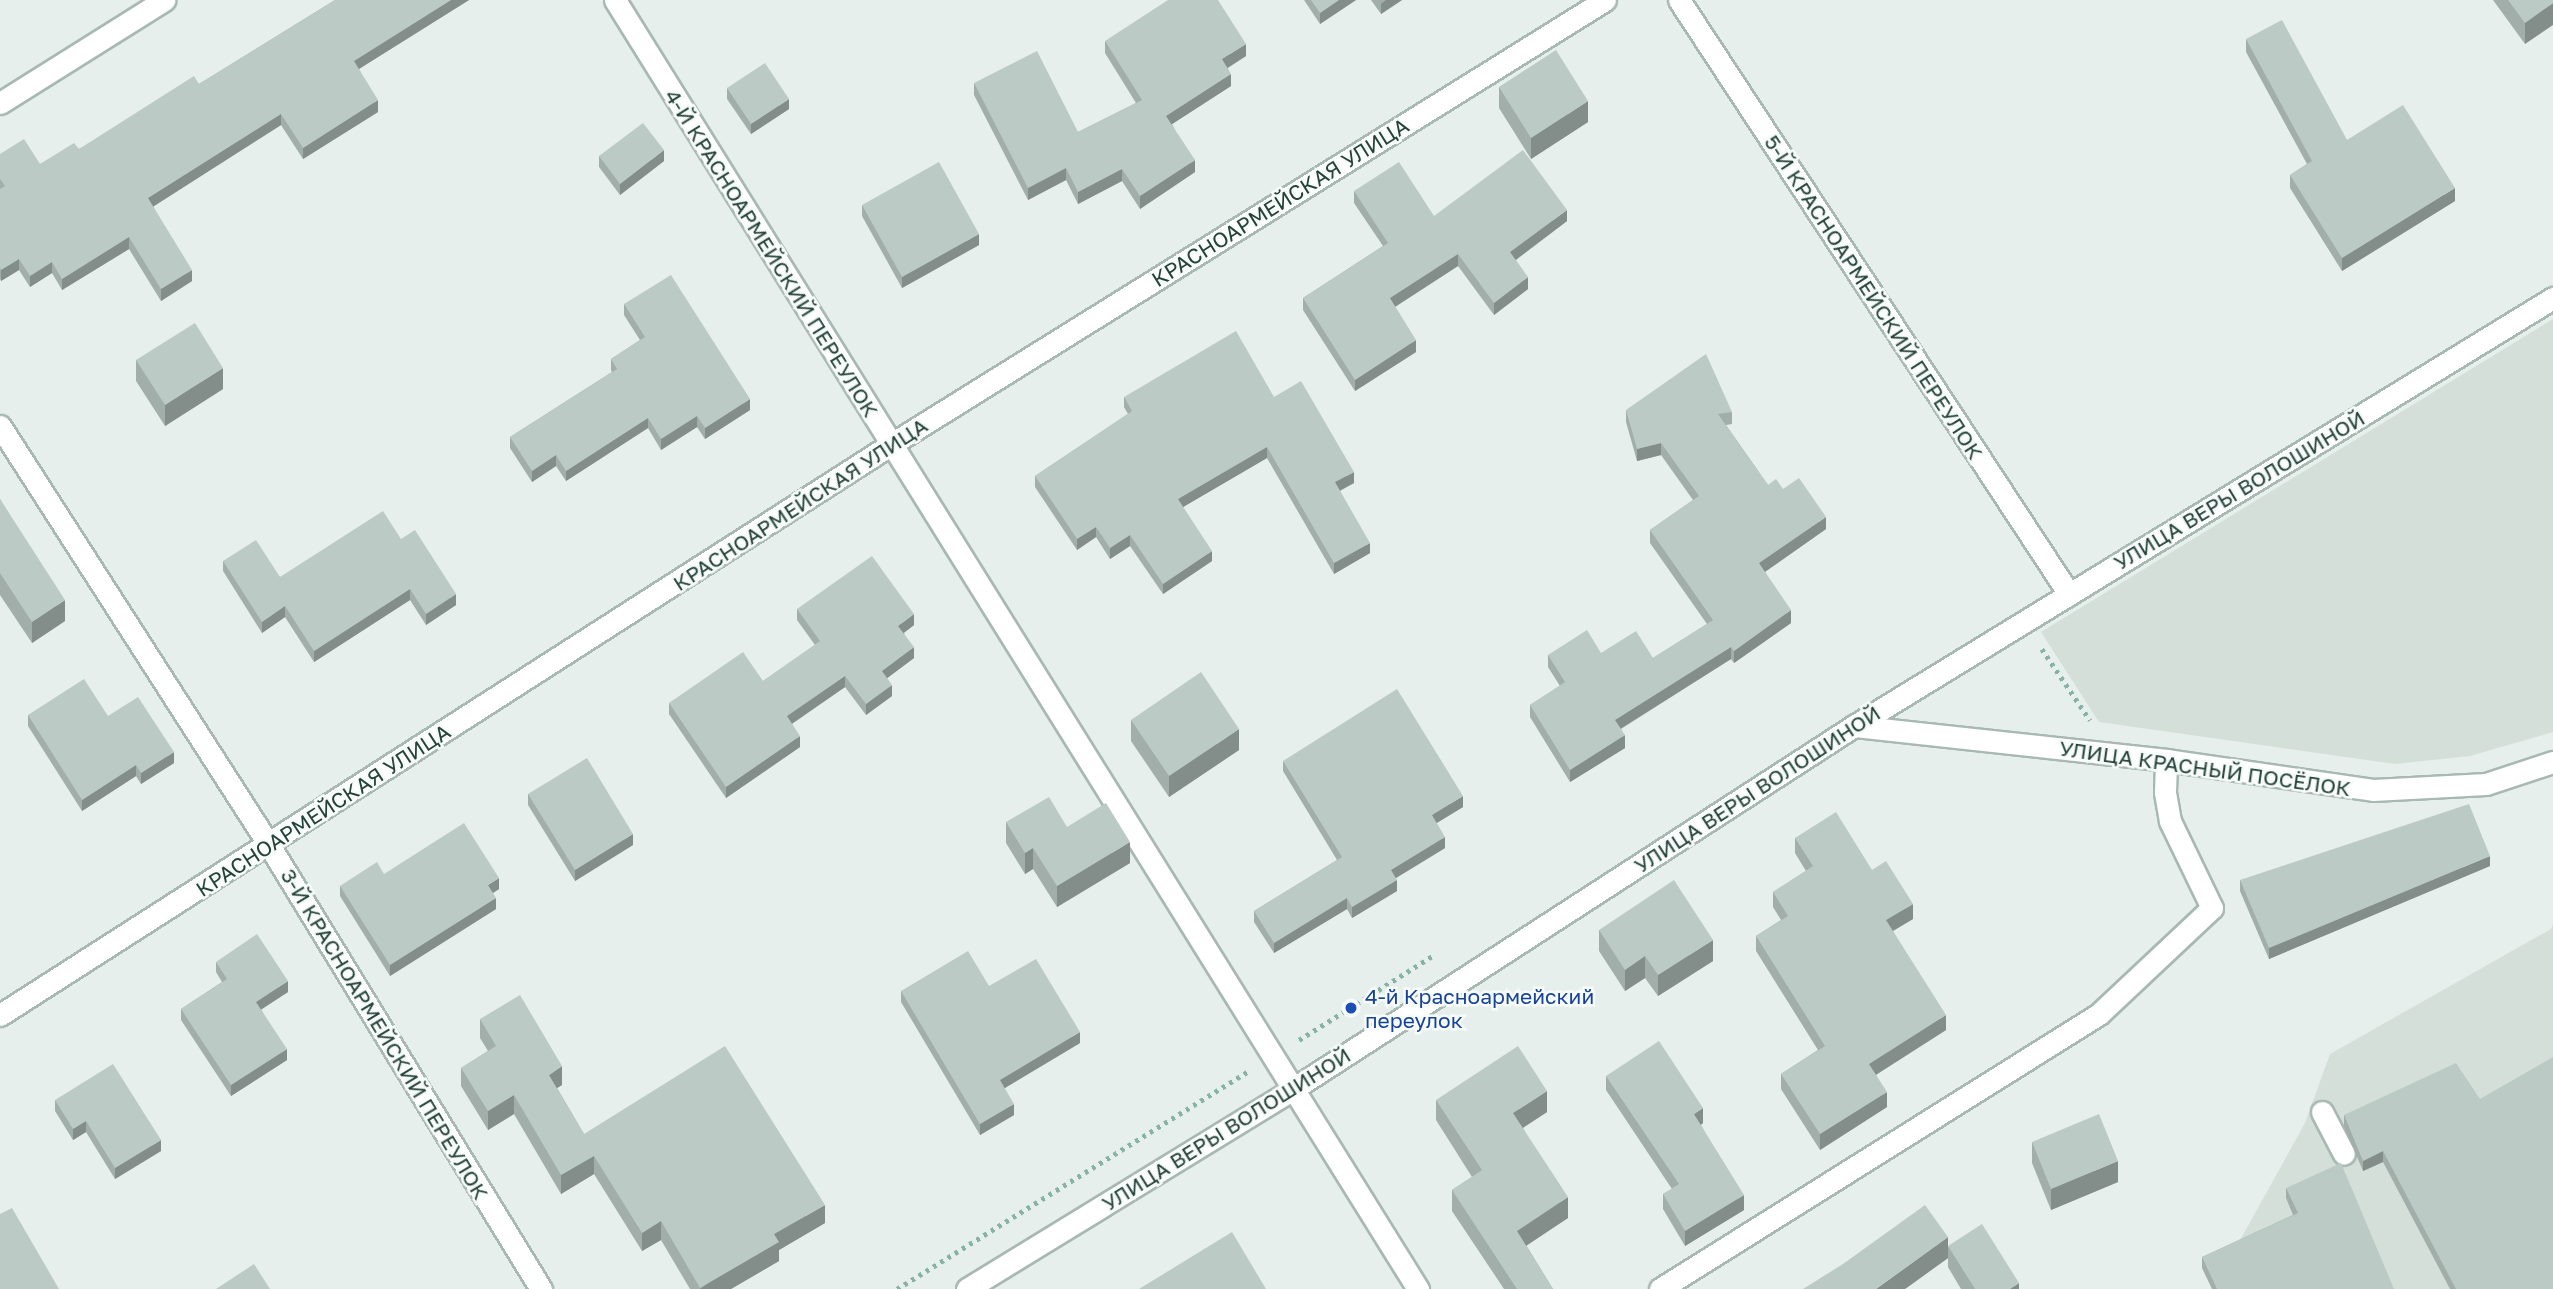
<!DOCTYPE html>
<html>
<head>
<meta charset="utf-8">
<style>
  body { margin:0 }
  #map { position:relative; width:2553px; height:1289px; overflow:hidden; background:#e6efeb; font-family:"Golos Text",sans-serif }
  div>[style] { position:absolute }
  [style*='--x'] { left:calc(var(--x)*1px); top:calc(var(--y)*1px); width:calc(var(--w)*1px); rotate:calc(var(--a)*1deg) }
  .built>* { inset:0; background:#d4dfda }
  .path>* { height:4.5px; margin-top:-2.25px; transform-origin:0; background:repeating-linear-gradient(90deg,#86b3a5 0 3.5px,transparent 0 8.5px) }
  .roads { filter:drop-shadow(2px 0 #a8b8b2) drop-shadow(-2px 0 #a8b8b2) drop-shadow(0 2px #a8b8b2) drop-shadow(0 -2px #a8b8b2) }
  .minor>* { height:21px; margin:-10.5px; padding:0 10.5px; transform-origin:10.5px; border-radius:10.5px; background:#fff }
  .wall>* { inset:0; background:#a1aea9 }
  .shaded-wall>* { inset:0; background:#838d89 }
  .building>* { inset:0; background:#bbcac4 }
  .dots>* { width:19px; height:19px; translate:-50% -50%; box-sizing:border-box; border:4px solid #f7fbf9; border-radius:50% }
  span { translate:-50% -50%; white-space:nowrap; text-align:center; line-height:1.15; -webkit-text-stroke:5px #f7fbf9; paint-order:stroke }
  .street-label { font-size:21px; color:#24423a }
  .transit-label { font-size:21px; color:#164399 }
  .left { translate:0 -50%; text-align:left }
</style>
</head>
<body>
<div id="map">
  <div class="built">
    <i style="clip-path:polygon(2553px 319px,2553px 732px,2470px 756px,2395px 764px,2099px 722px,2041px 632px)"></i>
    <i style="clip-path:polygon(2553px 924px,2553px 1289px,2213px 1289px,2305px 1123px,2330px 1054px,2551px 929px)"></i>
  </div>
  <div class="path">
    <i style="--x:2042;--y:649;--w:86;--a:55.9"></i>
    <i style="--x:1299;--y:1040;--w:160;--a:-32.2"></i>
    <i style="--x:897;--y:1289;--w:412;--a:-31.8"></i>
  </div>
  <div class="roads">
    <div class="minor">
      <i style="--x:615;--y:0;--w:1519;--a:58.08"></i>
      <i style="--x:1679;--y:0;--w:711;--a:56.71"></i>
      <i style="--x:0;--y:103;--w:194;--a:-32.1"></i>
      <i style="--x:0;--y:426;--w:498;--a:57.3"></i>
      <i style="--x:269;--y:845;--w:521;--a:58.51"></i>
      <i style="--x:1854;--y:726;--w:314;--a:6.2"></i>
      <i style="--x:2166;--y:760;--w:209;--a:8.2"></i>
      <i style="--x:2373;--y:790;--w:113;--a:-3"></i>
      <i style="--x:2486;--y:784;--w:71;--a:-18.2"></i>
      <i style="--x:0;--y:1015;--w:1057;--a:-32.64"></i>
      <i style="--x:890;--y:445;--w:842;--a:-31.9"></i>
      <i style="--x:2322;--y:1112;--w:47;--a:62.4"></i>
      <i style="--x:967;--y:1289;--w:382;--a:-31.5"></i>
      <i style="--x:1293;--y:1089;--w:668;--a:-32.91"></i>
      <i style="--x:1854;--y:726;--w:820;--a:-31.48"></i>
      <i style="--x:1660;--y:1289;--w:518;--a:-32.06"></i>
      <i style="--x:2099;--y:1014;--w:155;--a:-43.2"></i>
      <i style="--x:2212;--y:908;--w:97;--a:-115.8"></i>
      <i style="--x:2170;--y:821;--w:29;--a:-100"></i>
      <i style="--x:2165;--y:792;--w:32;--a:-88"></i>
    </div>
  </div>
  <div class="wall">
    <i style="clip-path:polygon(335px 0,469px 0,359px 69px,378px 112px,303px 159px,281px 125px,153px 206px,192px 281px,161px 301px,129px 249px,62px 290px,52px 273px,30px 287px,19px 270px,1px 281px,0 279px,0 154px,40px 164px,79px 149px,199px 84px)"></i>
    <i style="clip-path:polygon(1304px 0,1356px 0,1320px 24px)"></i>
    <i style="clip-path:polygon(1371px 0,1402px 0,1381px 14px)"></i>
    <i style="clip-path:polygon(2493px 0,2553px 0,2525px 44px)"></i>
    <i style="clip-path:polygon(2246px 39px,2347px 140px,2455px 201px,2342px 271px,2290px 188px,2290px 175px,2307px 164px,2246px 52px)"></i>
    <i style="clip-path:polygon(1105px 41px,1246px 56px,1228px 68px,1231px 86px,1172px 124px,1195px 172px,1140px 209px,1122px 181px,1078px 204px,1066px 180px,1028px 200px,974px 95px,974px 83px,1078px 132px,1136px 103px,1105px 53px)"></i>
    <i style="clip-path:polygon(1499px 87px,1588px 122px,1531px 159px,1499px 108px)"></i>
    <i style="clip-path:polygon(727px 88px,789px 109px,751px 134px,727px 99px)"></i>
    <i style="clip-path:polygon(599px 156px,664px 161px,620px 195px,599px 167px)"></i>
    <i style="clip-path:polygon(1354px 191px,1434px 216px,1567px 221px,1516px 260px,1528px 289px,1494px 315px,1458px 266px,1395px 307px,1416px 352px,1355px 391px,1303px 310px,1303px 298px,1383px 246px,1354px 203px)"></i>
    <i style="clip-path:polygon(862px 205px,979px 245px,902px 288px,862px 216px)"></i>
    <i style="clip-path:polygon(624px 304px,750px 410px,705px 439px,697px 427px,661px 450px,648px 428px,566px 481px,556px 466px,532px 482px,510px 448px,510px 437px,612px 372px,611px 370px,611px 359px,640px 340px,624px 315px)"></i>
    <i style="clip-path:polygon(136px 360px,223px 389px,165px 426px,136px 381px)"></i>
    <i style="clip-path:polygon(1124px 397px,1274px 397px,1354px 483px,1340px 491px,1370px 553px,1334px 574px,1267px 458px,1183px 507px,1212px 561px,1163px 594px,1130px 546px,1110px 559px,1096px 537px,1077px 550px,1035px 487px,1035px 476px,1128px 414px,1124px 407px)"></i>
    <i style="clip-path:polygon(1626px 410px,1732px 412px,1732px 424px,1726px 425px,1768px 485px,1783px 489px,1826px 529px,1765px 572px,1791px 623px,1734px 663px,1731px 659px,1621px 729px,1625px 748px,1570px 782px,1530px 717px,1530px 705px,1560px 686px,1548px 667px,1548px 655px,1601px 653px,1653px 658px,1707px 624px,1650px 543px,1650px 530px,1693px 500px,1661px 455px,1637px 461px,1626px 422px)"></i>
    <i style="clip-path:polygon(0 499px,65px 621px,32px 643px,0 595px)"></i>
    <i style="clip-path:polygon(401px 539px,456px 605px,426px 625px,410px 600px,314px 662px,285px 617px,262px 633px,223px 571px,223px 561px,280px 577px)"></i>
    <i style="clip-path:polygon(797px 609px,914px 625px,904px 633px,914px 658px,887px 678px,892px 696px,866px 715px,845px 687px,792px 724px,800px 747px,726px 798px,669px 714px,669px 703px,763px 681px,815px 645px,797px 620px)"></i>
    <i style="clip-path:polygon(28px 715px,108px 716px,174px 763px,141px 784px,136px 776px,82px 811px,28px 726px)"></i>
    <i style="clip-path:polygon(1131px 720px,1239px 750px,1169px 797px,1131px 741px)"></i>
    <i style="clip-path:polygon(1283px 761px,1463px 807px,1436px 823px,1445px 848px,1396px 878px,1397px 891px,1352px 918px,1347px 909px,1274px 953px,1254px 922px,1254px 911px,1337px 860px,1283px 771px)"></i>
    <i style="clip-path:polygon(528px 794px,633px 845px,575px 881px,528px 805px)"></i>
    <i style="clip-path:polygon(1006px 822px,1067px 827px,1130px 863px,1057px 907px,1033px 869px,1025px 874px,1006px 843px)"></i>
    <i style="clip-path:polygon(1795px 838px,1872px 870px,1913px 919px,1893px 931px,1946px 1030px,1876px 1075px,1887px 1107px,1820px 1150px,1781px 1089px,1781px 1074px,1818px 1050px,1756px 951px,1756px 936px,1781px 920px,1773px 907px,1773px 892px,1806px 871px,1795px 853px)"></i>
    <i style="clip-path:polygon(2490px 866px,2269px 959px,2240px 891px,2240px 880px)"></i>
    <i style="clip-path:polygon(384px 874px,499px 889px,493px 893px,496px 909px,390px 976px,340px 896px,340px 886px)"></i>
    <i style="clip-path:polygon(1599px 930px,1713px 961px,1658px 996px,1645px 978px,1625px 991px,1599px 951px)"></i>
    <i style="clip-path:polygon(216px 962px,288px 992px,261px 1009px,287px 1060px,231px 1096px,181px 1020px,181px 1009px,222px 982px,216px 972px)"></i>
    <i style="clip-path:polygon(989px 986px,1080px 1043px,1004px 1088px,1014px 1115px,980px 1135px,901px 1002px,901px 991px)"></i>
    <i style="clip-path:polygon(480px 1019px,562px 1085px,557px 1088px,584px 1134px,825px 1223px,779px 1250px,779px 1261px,731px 1289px,690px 1289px,661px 1240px,642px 1251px,594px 1174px,561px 1194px,514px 1114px,488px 1130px,461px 1086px,461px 1068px,488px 1051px,480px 1038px)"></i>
    <i style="clip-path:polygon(1606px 1076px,1703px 1123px,1701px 1125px,1744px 1210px,1685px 1246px,1663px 1209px,1663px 1194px,1672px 1189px,1606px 1090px)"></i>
    <i style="clip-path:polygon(2480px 1099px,2553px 1289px,2450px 1289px,2383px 1162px,2363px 1171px,2344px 1126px,2344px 1115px)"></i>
    <i style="clip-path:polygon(55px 1100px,161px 1151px,115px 1179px,86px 1132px,73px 1140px,55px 1111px)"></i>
    <i style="clip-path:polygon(1436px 1100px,1547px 1112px,1523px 1128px,1568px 1218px,1526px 1245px,1553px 1289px,1504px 1289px,1452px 1211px,1452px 1190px,1472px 1177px,1436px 1120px)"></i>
    <i style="clip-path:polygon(2032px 1142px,2118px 1182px,2051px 1210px,2032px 1163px)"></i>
    <i style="clip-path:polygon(2286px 1188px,2394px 1289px,2212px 1289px,2202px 1268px,2202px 1257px,2293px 1215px,2286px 1198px)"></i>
    <i style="clip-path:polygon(1948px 1246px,2019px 1289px,1961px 1289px,1948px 1267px,1948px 1258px,1905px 1289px)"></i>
  </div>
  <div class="shaded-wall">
    <i style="clip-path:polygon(451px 0,469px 0,354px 72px,354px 61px)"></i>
    <i style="clip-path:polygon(1339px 0,1356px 0,1320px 24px,1320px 13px)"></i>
    <i style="clip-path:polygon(1386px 0,1402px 0,1381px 14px,1381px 4px)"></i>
    <i style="clip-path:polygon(2553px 3px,2553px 25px,2525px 44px,2525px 23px)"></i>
    <i style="clip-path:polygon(1246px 44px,1246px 56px,1222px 71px,1222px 59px)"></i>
    <i style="clip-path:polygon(1231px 74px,1231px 86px,1166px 128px,1166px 116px)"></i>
    <i style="clip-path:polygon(789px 99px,789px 109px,751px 134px,751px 124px)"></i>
    <i style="clip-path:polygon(378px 100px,378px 112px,303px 159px,303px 148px)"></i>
    <i style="clip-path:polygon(1588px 101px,1588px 122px,1531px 159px,1531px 138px)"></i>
    <i style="clip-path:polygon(281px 114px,281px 125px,148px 210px,148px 198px)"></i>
    <i style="clip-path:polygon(664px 150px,664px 161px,620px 195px,620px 184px)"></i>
    <i style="clip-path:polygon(1195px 160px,1195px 172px,1140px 209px,1140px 196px)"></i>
    <i style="clip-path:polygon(1066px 168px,1066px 180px,1028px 200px,1028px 188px)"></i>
    <i style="clip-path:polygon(1122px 169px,1122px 181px,1078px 204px,1078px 192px)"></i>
    <i style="clip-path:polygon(2455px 188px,2455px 201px,2342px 271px,2342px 258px)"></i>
    <i style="clip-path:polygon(1567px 210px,1567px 221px,1510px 264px,1510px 252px)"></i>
    <i style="clip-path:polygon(979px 234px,979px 245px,902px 288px,902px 277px)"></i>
    <i style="clip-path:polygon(129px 237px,129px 249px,62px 290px,62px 279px)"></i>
    <i style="clip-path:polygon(1458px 254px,1458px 266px,1390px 310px,1390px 298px)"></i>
    <i style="clip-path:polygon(19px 259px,19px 270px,1px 281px,1px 270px)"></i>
    <i style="clip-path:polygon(52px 262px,52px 273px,30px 287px,30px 276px)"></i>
    <i style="clip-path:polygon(192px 270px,192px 281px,161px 301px,161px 289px)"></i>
    <i style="clip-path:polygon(1528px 277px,1528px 289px,1494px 315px,1494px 303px)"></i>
    <i style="clip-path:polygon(1416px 340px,1416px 352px,1355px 391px,1355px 380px)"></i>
    <i style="clip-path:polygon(223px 368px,223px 389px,165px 426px,165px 405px)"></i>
    <i style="clip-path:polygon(750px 399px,750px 410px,705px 439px,705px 428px)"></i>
    <i style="clip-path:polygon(697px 416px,697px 427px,661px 450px,661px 439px)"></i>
    <i style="clip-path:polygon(648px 418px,648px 428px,566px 481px,566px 471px)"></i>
    <i style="clip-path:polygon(1661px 443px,1661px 455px,1637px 461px,1637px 449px)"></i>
    <i style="clip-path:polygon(1267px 447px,1267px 458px,1178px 510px,1178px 499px)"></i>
    <i style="clip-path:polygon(556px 455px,556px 466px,532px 482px,532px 471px)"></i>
    <i style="clip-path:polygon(1354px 472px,1354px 483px,1335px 493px,1335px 482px)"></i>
    <i style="clip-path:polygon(1826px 517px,1826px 529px,1759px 576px,1759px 563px)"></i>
    <i style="clip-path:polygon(1096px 527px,1096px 537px,1077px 550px,1077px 539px)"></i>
    <i style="clip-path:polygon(1130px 535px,1130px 546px,1110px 559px,1110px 548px)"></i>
    <i style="clip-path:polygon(1370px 543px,1370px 553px,1334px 574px,1334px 563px)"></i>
    <i style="clip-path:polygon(1212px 551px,1212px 561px,1163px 594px,1163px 584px)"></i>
    <i style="clip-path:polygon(410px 589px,410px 600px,314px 662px,314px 651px)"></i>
    <i style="clip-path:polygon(456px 594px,456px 605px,426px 625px,426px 614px)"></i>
    <i style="clip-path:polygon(65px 600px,65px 621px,32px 643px,32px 622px)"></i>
    <i style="clip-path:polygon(285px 606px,285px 617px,262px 633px,262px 622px)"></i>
    <i style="clip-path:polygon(1791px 610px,1791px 623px,1734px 663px,1734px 651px)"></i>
    <i style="clip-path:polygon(914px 614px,914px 625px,898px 637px,898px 626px)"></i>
    <i style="clip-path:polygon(914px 647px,914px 658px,882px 682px,882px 671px)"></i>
    <i style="clip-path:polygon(1731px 647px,1731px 659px,1615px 732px,1615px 720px)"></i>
    <i style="clip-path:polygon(845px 676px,845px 687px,787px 727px,787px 716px)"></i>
    <i style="clip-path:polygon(892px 685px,892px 696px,866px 715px,866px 704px)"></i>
    <i style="clip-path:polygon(1239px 729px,1239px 750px,1169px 797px,1169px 776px)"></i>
    <i style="clip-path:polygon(1625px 735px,1625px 748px,1570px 782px,1570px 770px)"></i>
    <i style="clip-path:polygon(800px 736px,800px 747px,726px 798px,726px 787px)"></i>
    <i style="clip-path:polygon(174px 752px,174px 763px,141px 784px,141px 773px)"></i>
    <i style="clip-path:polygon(136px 765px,136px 776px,82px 811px,82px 800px)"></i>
    <i style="clip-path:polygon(1463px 796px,1463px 807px,1432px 826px,1432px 815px)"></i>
    <i style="clip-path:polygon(633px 834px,633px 845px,575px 881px,575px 870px)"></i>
    <i style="clip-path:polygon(1445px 837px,1445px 848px,1391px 881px,1391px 870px)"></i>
    <i style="clip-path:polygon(1130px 842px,1130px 863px,1057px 907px,1057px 886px)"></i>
    <i style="clip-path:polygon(1033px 848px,1033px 869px,1025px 874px,1025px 853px)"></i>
    <i style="clip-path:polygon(2490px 856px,2490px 866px,2269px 959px,2269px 948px)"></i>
    <i style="clip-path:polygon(499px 878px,499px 889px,488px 896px,488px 885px)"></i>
    <i style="clip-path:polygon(1397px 880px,1397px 891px,1352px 918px,1352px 907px)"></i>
    <i style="clip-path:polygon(496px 898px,496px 909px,390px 976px,390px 965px)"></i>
    <i style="clip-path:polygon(1347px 898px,1347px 909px,1274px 953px,1274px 943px)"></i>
    <i style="clip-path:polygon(1913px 904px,1913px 919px,1886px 935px,1886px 920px)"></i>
    <i style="clip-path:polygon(1713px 940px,1713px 961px,1658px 996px,1658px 975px)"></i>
    <i style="clip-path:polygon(1645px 956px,1645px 978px,1625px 991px,1625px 970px)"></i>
    <i style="clip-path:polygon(288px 981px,288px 992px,256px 1013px,256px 1002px)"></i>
    <i style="clip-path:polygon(1946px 1015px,1946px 1030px,1869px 1079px,1869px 1064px)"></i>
    <i style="clip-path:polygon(1080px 1032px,1080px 1043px,1000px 1091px,1000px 1080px)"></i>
    <i style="clip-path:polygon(287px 1049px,287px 1060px,231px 1096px,231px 1085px)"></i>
    <i style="clip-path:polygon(562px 1066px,562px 1085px,549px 1093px,549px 1075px)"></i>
    <i style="clip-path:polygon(1547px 1091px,1547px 1112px,1513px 1134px,1513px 1113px)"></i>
    <i style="clip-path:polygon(1887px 1092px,1887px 1107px,1820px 1150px,1820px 1134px)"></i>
    <i style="clip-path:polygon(514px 1095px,514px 1114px,488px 1130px,488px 1111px)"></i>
    <i style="clip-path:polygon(1014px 1104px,1014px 1115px,980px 1135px,980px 1124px)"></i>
    <i style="clip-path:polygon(1703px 1108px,1703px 1123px,1694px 1129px,1694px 1114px)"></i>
    <i style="clip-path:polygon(86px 1121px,86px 1132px,73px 1140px,73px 1129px)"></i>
    <i style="clip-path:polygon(161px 1140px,161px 1151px,115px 1179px,115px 1168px)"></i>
    <i style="clip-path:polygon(2383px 1151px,2383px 1162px,2363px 1171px,2363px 1161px)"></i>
    <i style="clip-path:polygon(594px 1156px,594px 1174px,561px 1194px,561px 1175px)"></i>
    <i style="clip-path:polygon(2118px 1161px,2118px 1182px,2051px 1210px,2051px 1189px)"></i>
    <i style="clip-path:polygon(1744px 1195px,1744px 1210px,1685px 1246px,1685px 1231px)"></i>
    <i style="clip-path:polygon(1568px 1197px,1568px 1218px,1517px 1252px,1517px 1231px)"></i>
    <i style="clip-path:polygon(825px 1205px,825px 1223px,779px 1250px,779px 1261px,731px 1289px,700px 1289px,774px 1234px)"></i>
    <i style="clip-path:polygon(661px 1221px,661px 1240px,642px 1251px,642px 1233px)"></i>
    <i style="clip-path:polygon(1948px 1237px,1948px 1258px,1905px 1289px,1876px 1289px)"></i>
    <i style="clip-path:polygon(2019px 1283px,2019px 1289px,2010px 1289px)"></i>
  </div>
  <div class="building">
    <i style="clip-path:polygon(335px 0,451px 0,354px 61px,378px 100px,303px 148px,281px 114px,148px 198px,192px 270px,161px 289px,129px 237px,62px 279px,52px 262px,30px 276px,19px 259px,1px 270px,0 268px,0 189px,5px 186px,0 179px,0 154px,24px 139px,40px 164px,74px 143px,79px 149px,194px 76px,199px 84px)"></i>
    <i style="clip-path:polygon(1168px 0,1218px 0,1246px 44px,1222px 59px,1231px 74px,1166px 116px,1195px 160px,1140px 196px,1122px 169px,1078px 192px,1066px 168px,1028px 188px,974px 83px,1037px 51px,1078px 132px,1142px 100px,1105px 41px)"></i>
    <i style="clip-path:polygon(1311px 0,1339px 0,1320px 13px)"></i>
    <i style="clip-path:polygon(2508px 0,2553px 0,2553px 3px,2525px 23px)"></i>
    <i style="clip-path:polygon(2282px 20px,2347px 140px,2403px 105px,2455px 188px,2342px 258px,2290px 175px,2312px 161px,2246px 39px)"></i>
    <i style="clip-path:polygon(1556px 50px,1588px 101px,1531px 138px,1499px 87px)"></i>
    <i style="clip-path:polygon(765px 63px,789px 99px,751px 124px,727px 88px)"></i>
    <i style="clip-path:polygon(643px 123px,664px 150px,620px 184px,599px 156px)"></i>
    <i style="clip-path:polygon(1523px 150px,1567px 210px,1510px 252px,1528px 277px,1494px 303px,1458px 254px,1390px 298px,1416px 340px,1355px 380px,1303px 298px,1388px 243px,1354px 191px,1399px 162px,1434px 216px)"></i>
    <i style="clip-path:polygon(939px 162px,979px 234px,902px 277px,862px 205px)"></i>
    <i style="clip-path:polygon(671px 275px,750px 399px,705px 428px,697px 416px,661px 439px,648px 418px,566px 471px,556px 455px,532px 471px,510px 437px,617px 369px,611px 359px,645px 337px,624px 304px)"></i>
    <i style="clip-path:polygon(195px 323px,223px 368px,165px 405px,136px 360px)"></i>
    <i style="clip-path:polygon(1236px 331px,1274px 397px,1301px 381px,1354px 472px,1335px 482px,1370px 543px,1334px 563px,1267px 447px,1178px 499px,1212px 551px,1163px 584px,1130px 535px,1110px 548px,1096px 527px,1077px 539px,1035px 476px,1132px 411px,1124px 397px)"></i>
    <i style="clip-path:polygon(1706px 354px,1732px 412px,1718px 414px,1768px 485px,1776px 479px,1783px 489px,1799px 478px,1826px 517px,1759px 563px,1791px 610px,1734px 651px,1731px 647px,1615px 720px,1625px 735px,1570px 770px,1530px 705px,1565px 682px,1548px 655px,1587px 630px,1601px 653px,1636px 631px,1653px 658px,1713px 620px,1650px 530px,1699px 496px,1661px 443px,1637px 449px,1626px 410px)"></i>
    <i style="clip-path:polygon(0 499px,65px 600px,32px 622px,0 573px)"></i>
    <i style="clip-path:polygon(383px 511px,401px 539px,415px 530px,456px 594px,426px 614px,410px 589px,314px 651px,285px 606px,262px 622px,223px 561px,256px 540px,280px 577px)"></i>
    <i style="clip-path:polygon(872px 556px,914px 614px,898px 626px,914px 647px,882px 671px,892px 685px,866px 704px,845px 676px,787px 716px,800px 736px,726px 787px,669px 703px,743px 652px,763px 681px,820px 641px,797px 609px)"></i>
    <i style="clip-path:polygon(1201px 672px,1239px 729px,1169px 776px,1131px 720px)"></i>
    <i style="clip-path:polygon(84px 679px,108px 716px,138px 697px,174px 752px,141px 773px,136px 765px,82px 800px,28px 715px)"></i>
    <i style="clip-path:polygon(1397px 689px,1463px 796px,1432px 815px,1445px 837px,1391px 870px,1397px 880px,1352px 907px,1347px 898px,1274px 943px,1254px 911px,1342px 857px,1283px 761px)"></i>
    <i style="clip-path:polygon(587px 758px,633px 834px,575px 870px,528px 794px)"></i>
    <i style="clip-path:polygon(1049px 797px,1067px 827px,1106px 803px,1130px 842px,1057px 886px,1033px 848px,1025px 853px,1006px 822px)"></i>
    <i style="clip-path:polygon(2469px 804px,2490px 856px,2269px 948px,2240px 880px)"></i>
    <i style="clip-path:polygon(1836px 812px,1872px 870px,1886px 861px,1913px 904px,1886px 920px,1946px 1015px,1869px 1064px,1887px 1092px,1820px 1134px,1781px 1074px,1825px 1046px,1756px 936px,1788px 916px,1773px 892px,1813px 866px,1795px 838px)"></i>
    <i style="clip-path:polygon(464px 823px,499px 878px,488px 885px,496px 898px,390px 965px,340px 886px,377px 862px,384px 874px)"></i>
    <i style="clip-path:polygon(1674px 880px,1713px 940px,1658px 975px,1645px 956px,1625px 970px,1599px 930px)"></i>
    <i style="clip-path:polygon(257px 934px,288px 981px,256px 1002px,287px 1049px,231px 1085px,181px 1009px,227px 979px,216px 962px)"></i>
    <i style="clip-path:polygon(968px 951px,989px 986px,1036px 959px,1080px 1032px,1000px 1080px,1014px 1104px,980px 1124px,901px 991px)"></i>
    <i style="clip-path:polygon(520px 995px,562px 1066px,549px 1075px,584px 1134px,725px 1046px,825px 1205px,774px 1234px,779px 1242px,700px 1288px,661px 1221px,642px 1233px,594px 1156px,561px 1175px,514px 1095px,488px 1111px,461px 1068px,496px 1046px,480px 1019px)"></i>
    <i style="clip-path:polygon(1659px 1041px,1703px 1108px,1694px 1114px,1744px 1195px,1685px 1231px,1663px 1194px,1679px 1184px,1606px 1076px)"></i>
    <i style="clip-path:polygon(1518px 1046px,1547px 1091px,1513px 1113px,1568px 1197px,1517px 1231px,1553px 1289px,1517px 1289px,1452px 1190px,1482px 1170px,1436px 1100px)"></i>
    <i style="clip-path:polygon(2553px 1057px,2553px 1289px,2456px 1289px,2383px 1151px,2363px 1161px,2344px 1115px,2456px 1063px,2480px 1099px)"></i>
    <i style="clip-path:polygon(113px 1064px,161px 1140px,115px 1168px,86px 1121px,73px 1129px,55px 1100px)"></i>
    <i style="clip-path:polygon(2099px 1114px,2118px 1161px,2051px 1189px,2032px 1142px)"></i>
    <i style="clip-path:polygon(2341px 1163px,2394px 1289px,2217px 1289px,2202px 1257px,2298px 1213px,2286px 1188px)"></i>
    <i style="clip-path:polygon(1925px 1205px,1948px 1237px,1876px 1289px,1803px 1289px,1843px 1264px)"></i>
    <i style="clip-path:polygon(12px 1208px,59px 1289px,0 1289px,0 1214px)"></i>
    <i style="clip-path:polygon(1982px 1224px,2019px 1283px,2010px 1289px,1975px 1289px,1948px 1246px)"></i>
    <i style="clip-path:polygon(1232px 1232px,1266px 1289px,1139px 1289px)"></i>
    <i style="clip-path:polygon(254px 1264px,270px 1289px,216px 1289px)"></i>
  </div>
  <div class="dots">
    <i style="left:1351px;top:1008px;background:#1a4fb4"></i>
  </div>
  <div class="street-label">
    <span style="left:1280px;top:202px;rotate:-32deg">КРАСНОАРМЕЙСКАЯ УЛИЦА</span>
    <span style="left:772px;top:253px;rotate:58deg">4-Й КРАСНОАРМЕЙСКИЙ ПЕРЕУЛОК</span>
    <span style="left:1874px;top:297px;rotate:57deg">5-Й КРАСНОАРМЕЙСКИЙ ПЕРЕУЛОК</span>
    <span style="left:2239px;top:490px;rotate:-31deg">УЛИЦА ВЕРЫ ВОЛОШИНОЙ</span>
    <span style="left:800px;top:504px;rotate:-33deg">КРАСНОАРМЕЙСКАЯ УЛИЦА</span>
    <span style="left:2205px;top:768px;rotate:8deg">УЛИЦА КРАСНЫЙ ПОСЁЛОК</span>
    <span style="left:1757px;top:789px;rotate:-33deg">УЛИЦА ВЕРЫ ВОЛОШИНОЙ</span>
    <span style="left:323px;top:810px;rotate:-33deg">КРАСНОАРМЕЙСКАЯ УЛИЦА</span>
    <span style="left:385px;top:1034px;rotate:59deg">3-Й КРАСНОАРМЕЙСКИЙ ПЕРЕУЛОК</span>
    <span style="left:1226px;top:1129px;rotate:-32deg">УЛИЦА ВЕРЫ ВОЛОШИНОЙ</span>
  </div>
  <div class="transit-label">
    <span class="left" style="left:1365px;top:1008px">4-й Красноармейский<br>переулок</span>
  </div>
</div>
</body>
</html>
